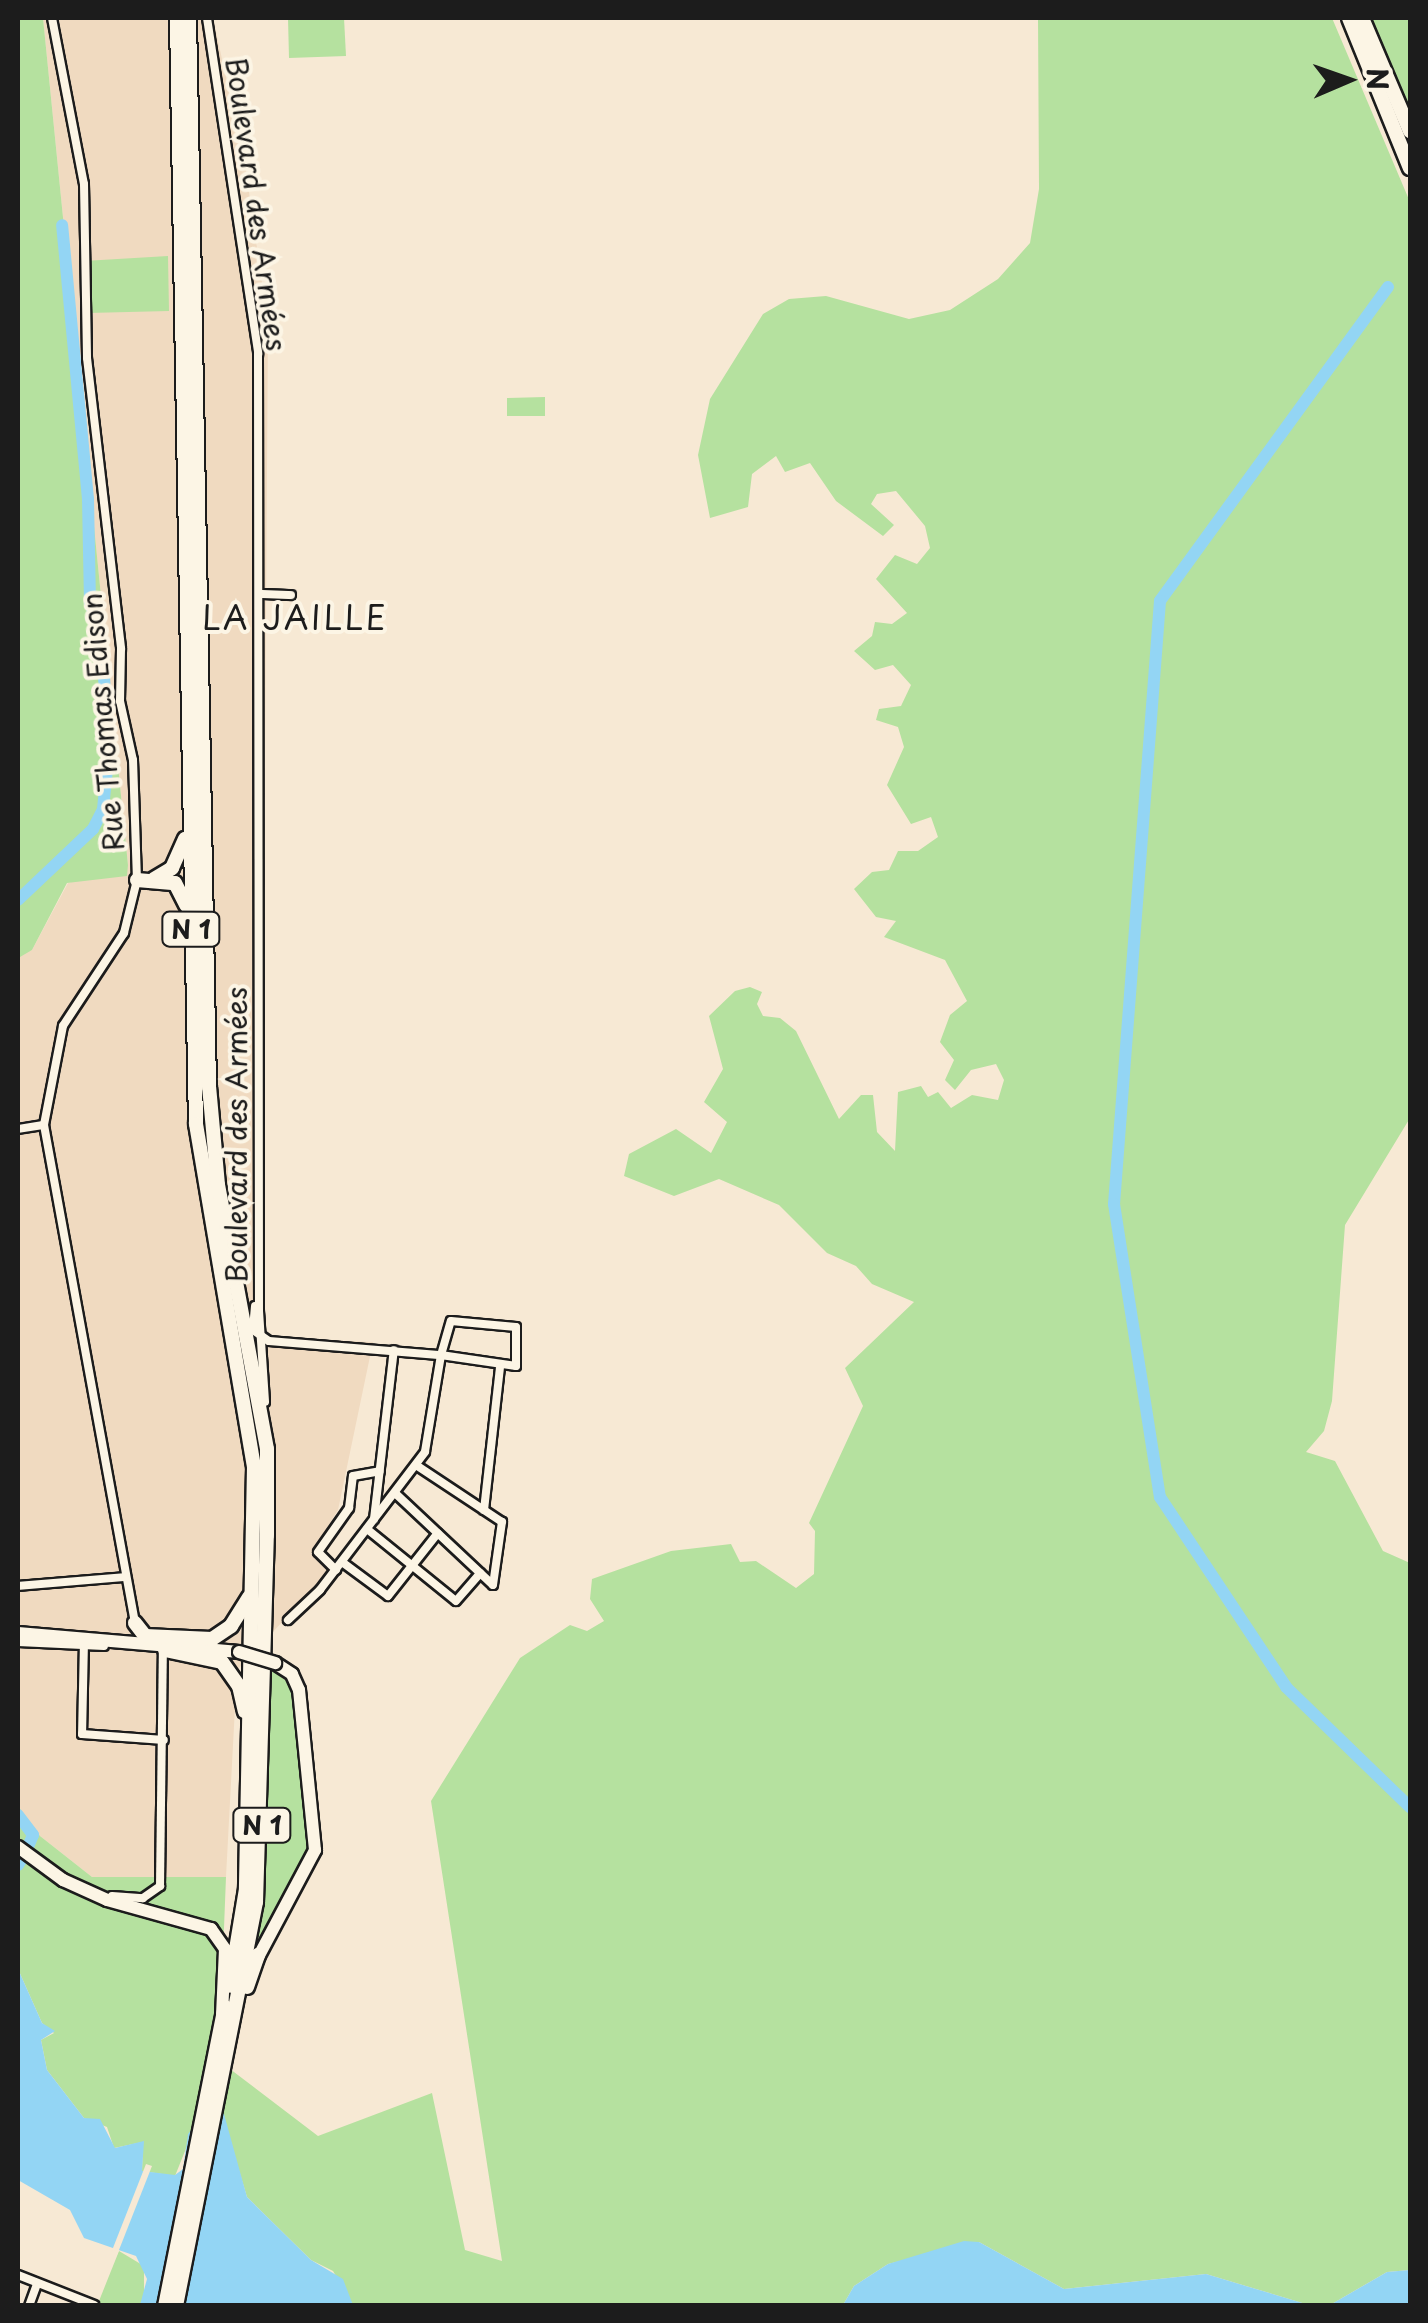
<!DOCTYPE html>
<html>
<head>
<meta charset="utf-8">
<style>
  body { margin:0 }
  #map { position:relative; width:1428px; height:2323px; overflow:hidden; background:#f7e9d4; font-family:"Playpen Sans",sans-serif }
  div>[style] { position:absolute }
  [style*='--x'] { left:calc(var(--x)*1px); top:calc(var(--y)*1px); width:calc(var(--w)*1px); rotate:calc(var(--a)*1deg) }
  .built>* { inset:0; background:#f0dac0 }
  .green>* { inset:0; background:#b5e19f }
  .water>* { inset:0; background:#93d5f4 }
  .pier>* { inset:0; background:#f7e9d4 }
  .river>* { height:12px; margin:-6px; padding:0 6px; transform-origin:6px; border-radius:6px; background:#93d5f4 }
  .roads { filter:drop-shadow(2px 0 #1c1c1c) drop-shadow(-2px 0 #1c1c1c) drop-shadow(0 2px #1c1c1c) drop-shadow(0 -2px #1c1c1c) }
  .street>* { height:8px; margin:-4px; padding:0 4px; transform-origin:4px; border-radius:4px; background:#fcf5e5 }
  .primary>* { height:12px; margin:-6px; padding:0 6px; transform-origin:6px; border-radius:6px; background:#fcf5e5 }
  .highway>* { height:14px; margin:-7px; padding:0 7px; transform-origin:7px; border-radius:7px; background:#fcf5e5 }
  .bridges { filter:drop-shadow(2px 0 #1c1c1c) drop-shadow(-2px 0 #1c1c1c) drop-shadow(0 2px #1c1c1c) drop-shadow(0 -2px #1c1c1c) }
  .primary-bridge>* { height:12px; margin:-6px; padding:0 6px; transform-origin:6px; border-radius:6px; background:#fcf5e5 }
  span { translate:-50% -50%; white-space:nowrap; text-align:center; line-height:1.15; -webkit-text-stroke:8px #fcf5e5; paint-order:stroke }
  .shield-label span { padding:2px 8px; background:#fcf5e5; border:2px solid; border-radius:8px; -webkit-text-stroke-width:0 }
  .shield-label { font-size:25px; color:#1c1c1c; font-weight:700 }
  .street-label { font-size:28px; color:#1c1c1c }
  .quarter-label { font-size:32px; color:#1c1c1c; letter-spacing:2.5px }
  .frame { position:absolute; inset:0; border:20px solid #1c1c1c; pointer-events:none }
  .north { position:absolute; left:1298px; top:30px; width:100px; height:100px; -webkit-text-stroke:8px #fcf5e5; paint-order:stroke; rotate:88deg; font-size:28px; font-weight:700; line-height:40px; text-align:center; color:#1c1c1c }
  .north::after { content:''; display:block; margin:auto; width:35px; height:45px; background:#1c1c1c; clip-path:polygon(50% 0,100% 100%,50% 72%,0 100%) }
</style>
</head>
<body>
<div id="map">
  <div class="built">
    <i style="clip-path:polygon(43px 18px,213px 18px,245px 164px,268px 325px,261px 1338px,373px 1342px,338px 1510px,311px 1554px,330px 1571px,237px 1670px,226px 1877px,92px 1877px,40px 1836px,18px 1806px,18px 956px,32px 950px,68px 883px,128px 865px)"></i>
  </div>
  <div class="green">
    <i style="clip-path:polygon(18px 18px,43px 18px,128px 865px,127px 876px,67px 883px,32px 950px,20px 957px)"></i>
    <i style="clip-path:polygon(288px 18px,344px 18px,346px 56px,289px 58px)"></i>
    <i style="clip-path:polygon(1038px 18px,1332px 18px,1410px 202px,1410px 1118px,1345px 1225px,1332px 1401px,1324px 1431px,1306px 1452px,1335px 1461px,1383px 1551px,1410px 1563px,1410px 2270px,1387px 2272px,1330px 2305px,1309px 2305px,1206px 2274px,1064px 2289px,979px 2242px,888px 2264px,854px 2286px,843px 2305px,353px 2305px,333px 2271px,311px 2260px,247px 2197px,222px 2114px,230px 2069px,318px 2136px,432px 2093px,465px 2250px,502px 2261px,431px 1801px,520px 1658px,570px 1625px,587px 1631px,604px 1621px,590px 1599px,592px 1579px,671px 1551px,731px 1544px,740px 1562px,756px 1561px,796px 1588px,814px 1574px,815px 1531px,809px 1523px,863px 1406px,845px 1368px,914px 1302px,872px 1284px,856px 1266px,827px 1253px,779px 1205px,719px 1179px,674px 1196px,624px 1176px,629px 1154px,676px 1129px,711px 1153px,727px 1122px,704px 1102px,723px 1069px,709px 1016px,735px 991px,750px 987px,762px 992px,757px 1004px,763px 1016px,780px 1018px,796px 1031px,839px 1119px,861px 1095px,873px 1095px,877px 1132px,895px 1151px,898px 1092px,921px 1086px,928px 1097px,938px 1092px,951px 1108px,972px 1095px,998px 1100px,1004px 1080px,996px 1064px,971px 1070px,955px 1090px,945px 1080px,954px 1060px,940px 1042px,950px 1015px,967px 1001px,945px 960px,884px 937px,896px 921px,876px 917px,854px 889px,872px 872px,889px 870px,898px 851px,918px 851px,938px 837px,931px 817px,911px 824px,887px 785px,904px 747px,898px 727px,876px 720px,879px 709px,901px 706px,911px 685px,893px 665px,875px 670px,854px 651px,872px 636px,875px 622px,892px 624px,907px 613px,876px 579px,895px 555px,917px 564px,930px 548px,925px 526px,896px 491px,877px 494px,871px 504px,894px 525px,883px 536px,836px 501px,810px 463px,785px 472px,776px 456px,752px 474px,748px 507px,710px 518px,698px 455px,710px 399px,763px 314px,789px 299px,826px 296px,909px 319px,950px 310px,998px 279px,1030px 243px,1039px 189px)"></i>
    <i style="clip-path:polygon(1371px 18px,1410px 18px,1410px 115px)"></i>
    <i style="clip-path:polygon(168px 256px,169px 311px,88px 313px,84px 261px)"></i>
    <i style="clip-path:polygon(545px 397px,545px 416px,507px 416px,507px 398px)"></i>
    <i style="clip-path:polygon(268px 1666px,291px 1685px,310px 1842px,305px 1869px,250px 1958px,265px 1858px)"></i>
    <i style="clip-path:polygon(18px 1806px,40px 1836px,92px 1877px,226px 1877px,222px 1979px,195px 2126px,175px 2176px,142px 2171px,143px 2142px,114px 2148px,107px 2127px,84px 2118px,47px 2070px,41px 2040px,54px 2033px,42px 2023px,18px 1969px)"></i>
    <i style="clip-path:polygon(119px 2251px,144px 2266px,144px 2297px,140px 2305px,97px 2306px)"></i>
  </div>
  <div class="water">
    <i style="clip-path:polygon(18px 1969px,42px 2023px,55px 2031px,41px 2040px,47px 2070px,84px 2118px,100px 2119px,115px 2148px,144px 2141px,142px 2171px,175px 2175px,183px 2169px,188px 2134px,206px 2112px,224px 2114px,247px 2197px,311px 2260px,343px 2279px,353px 2305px,140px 2305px,147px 2279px,136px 2256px,84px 2238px,70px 2210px,18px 2180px)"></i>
    <i style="clip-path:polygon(964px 2241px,979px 2242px,1064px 2289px,1206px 2274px,1309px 2305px,843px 2305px,854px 2286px,888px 2264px)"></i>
    <i style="clip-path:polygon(1410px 2270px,1410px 2305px,1330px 2305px,1387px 2272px)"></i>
  </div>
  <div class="pier">
    <i style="clip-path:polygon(146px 2164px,152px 2166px,117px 2255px,111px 2253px)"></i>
  </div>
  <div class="river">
    <i style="--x:1388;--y:287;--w:388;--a:126"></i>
    <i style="--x:1160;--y:601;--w:605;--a:94.36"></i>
    <i style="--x:1114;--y:1204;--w:297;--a:81.1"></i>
    <i style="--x:1160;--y:1497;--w:228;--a:56.4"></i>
    <i style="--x:1286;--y:1687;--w:173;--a:44.1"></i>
    <i style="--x:18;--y:900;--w:103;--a:-43.4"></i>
    <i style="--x:93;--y:829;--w:22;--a:-63"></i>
    <i style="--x:103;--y:809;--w:60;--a:-84.3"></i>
    <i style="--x:109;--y:749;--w:113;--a:-94"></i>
    <i style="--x:101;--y:636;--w:35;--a:-108"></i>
    <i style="--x:90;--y:603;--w:104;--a:-91.1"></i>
    <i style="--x:88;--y:499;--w:275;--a:-95.4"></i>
    <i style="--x:18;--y:1815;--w:25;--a:53"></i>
    <i style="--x:33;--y:1835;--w:15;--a:113"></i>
    <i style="--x:18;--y:1865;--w:9;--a:-58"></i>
  </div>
  <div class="roads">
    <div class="street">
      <i style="--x:52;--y:18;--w:169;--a:79.1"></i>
      <i style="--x:84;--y:184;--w:174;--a:89"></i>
      <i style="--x:87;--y:358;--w:293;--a:83.3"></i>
      <i style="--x:121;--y:649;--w:52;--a:91.1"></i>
      <i style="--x:120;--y:701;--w:60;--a:77.6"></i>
      <i style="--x:133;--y:760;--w:120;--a:88.1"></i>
      <i style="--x:137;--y:880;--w:55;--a:103.8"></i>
      <i style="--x:124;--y:933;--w:111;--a:123.3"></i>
      <i style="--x:63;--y:1026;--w:101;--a:100.9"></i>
      <i style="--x:44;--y:1125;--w:506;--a:79.64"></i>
      <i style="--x:207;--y:18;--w:339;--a:81.3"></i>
      <i style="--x:258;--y:353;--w:958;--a:89.94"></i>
      <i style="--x:259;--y:1311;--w:91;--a:86.2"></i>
      <i style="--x:260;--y:594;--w:31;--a:2"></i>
      <i style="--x:18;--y:1129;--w:26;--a:-9"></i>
      <i style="--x:255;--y:1306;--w:24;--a:95"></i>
      <i style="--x:253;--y:1330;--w:19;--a:35"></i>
      <i style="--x:269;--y:1341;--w:173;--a:4.7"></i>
      <i style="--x:441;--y:1355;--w:98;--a:99.4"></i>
      <i style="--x:425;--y:1452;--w:173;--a:127.3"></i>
      <i style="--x:320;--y:1590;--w:44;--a:136.8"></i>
      <i style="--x:451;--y:1321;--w:65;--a:5.3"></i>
      <i style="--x:516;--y:1327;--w:39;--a:90"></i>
      <i style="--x:516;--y:1366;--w:76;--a:-171.7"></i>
      <i style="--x:441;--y:1355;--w:35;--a:-74"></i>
      <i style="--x:395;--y:1493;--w:134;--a:43.2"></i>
      <i style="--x:493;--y:1585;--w:64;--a:-81.9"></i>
      <i style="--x:502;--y:1522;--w:103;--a:-146.5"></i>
      <i style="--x:484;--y:1510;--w:143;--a:-83.6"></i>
      <i style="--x:374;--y:1519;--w:170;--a:-83.3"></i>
      <i style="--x:367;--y:1529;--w:114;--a:39"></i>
      <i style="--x:456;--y:1601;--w:37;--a:-49"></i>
      <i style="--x:342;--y:1562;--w:57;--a:36.5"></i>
      <i style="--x:388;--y:1596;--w:80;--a:-51.6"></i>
      <i style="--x:336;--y:1570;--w:25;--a:-135"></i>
      <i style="--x:318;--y:1552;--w:54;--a:-54.8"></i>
      <i style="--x:349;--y:1508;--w:32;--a:-83"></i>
      <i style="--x:353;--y:1476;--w:27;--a:-10"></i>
      <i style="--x:18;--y:1586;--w:108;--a:-4.8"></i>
      <i style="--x:84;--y:1641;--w:93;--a:91.2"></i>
      <i style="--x:82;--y:1734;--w:82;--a:4.2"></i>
      <i style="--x:18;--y:1642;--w:86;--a:2.7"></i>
      <i style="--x:112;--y:1896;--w:31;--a:4"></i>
      <i style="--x:143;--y:1898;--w:21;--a:-35"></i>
      <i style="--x:160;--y:1886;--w:236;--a:-89.3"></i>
      <i style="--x:18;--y:2275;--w:82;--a:21.5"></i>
      <i style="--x:29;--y:2306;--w:23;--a:-70"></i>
    </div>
    <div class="primary">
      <i style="--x:18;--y:1633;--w:222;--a:4.9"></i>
      <i style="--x:18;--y:1847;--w:56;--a:36.3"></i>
      <i style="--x:63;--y:1880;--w:48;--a:24.4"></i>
      <i style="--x:107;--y:1900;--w:108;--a:15.6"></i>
      <i style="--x:211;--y:1929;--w:24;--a:55"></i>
      <i style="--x:225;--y:1949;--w:65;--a:92.6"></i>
      <i style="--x:255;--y:1963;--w:128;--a:-62"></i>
      <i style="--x:315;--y:1850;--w:161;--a:-95.7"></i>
      <i style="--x:299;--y:1690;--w:17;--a:-114"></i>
      <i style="--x:292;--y:1674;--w:20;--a:-147"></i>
    </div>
    <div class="highway">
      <i style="--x:177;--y:18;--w:1106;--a:89.02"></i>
      <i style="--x:196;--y:1124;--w:348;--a:80.4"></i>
      <i style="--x:254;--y:1467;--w:422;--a:91.1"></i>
      <i style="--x:246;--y:1889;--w:98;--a:99.4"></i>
      <i style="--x:1349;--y:18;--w:162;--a:67.9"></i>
      <i style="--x:1362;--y:18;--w:123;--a:67"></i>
      <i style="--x:154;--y:879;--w:21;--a:-31"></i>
      <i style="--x:172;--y:868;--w:32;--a:-66"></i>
      <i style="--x:137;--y:880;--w:38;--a:5"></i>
      <i style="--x:175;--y:883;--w:25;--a:63"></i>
      <i style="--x:135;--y:1623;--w:16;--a:52"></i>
      <i style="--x:145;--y:1636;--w:67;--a:2.6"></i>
      <i style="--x:212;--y:1639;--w:23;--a:-34"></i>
      <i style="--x:231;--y:1626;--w:34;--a:-58"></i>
      <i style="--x:165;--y:1650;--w:58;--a:11.9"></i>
      <i style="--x:222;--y:1662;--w:29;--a:55"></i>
      <i style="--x:239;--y:1686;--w:26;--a:77"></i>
      <i style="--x:247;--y:1987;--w:34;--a:-71"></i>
      <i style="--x:165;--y:2306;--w:305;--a:-78.7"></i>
      <i style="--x:176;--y:2306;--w:412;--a:-78.8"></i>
      <i style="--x:256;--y:1902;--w:367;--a:-88.3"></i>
      <i style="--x:267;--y:1535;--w:86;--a:-90"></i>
      <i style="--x:267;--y:1449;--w:269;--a:-100.5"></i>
      <i style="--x:218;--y:1185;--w:98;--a:-95.2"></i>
      <i style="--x:209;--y:1087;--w:1069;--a:-91.07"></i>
    </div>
  </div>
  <div class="bridges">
    <div class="primary-bridge">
      <i style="--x:239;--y:1652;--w:38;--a:17"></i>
    </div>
  </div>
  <div class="shield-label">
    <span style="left:191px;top:929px">N 1</span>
    <span style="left:262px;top:1825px">N 1</span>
  </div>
  <div class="street-label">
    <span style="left:257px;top:204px;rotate:82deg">Boulevard des Armées</span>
    <span style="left:102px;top:722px;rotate:-95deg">Rue Thomas Edison</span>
    <span style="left:236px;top:1135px;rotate:-90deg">Boulevard des Armées</span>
  </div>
  <div class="quarter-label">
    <span style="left:295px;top:617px">LA JAILLE</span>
  </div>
  <div class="frame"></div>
  <div class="north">N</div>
</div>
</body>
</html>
